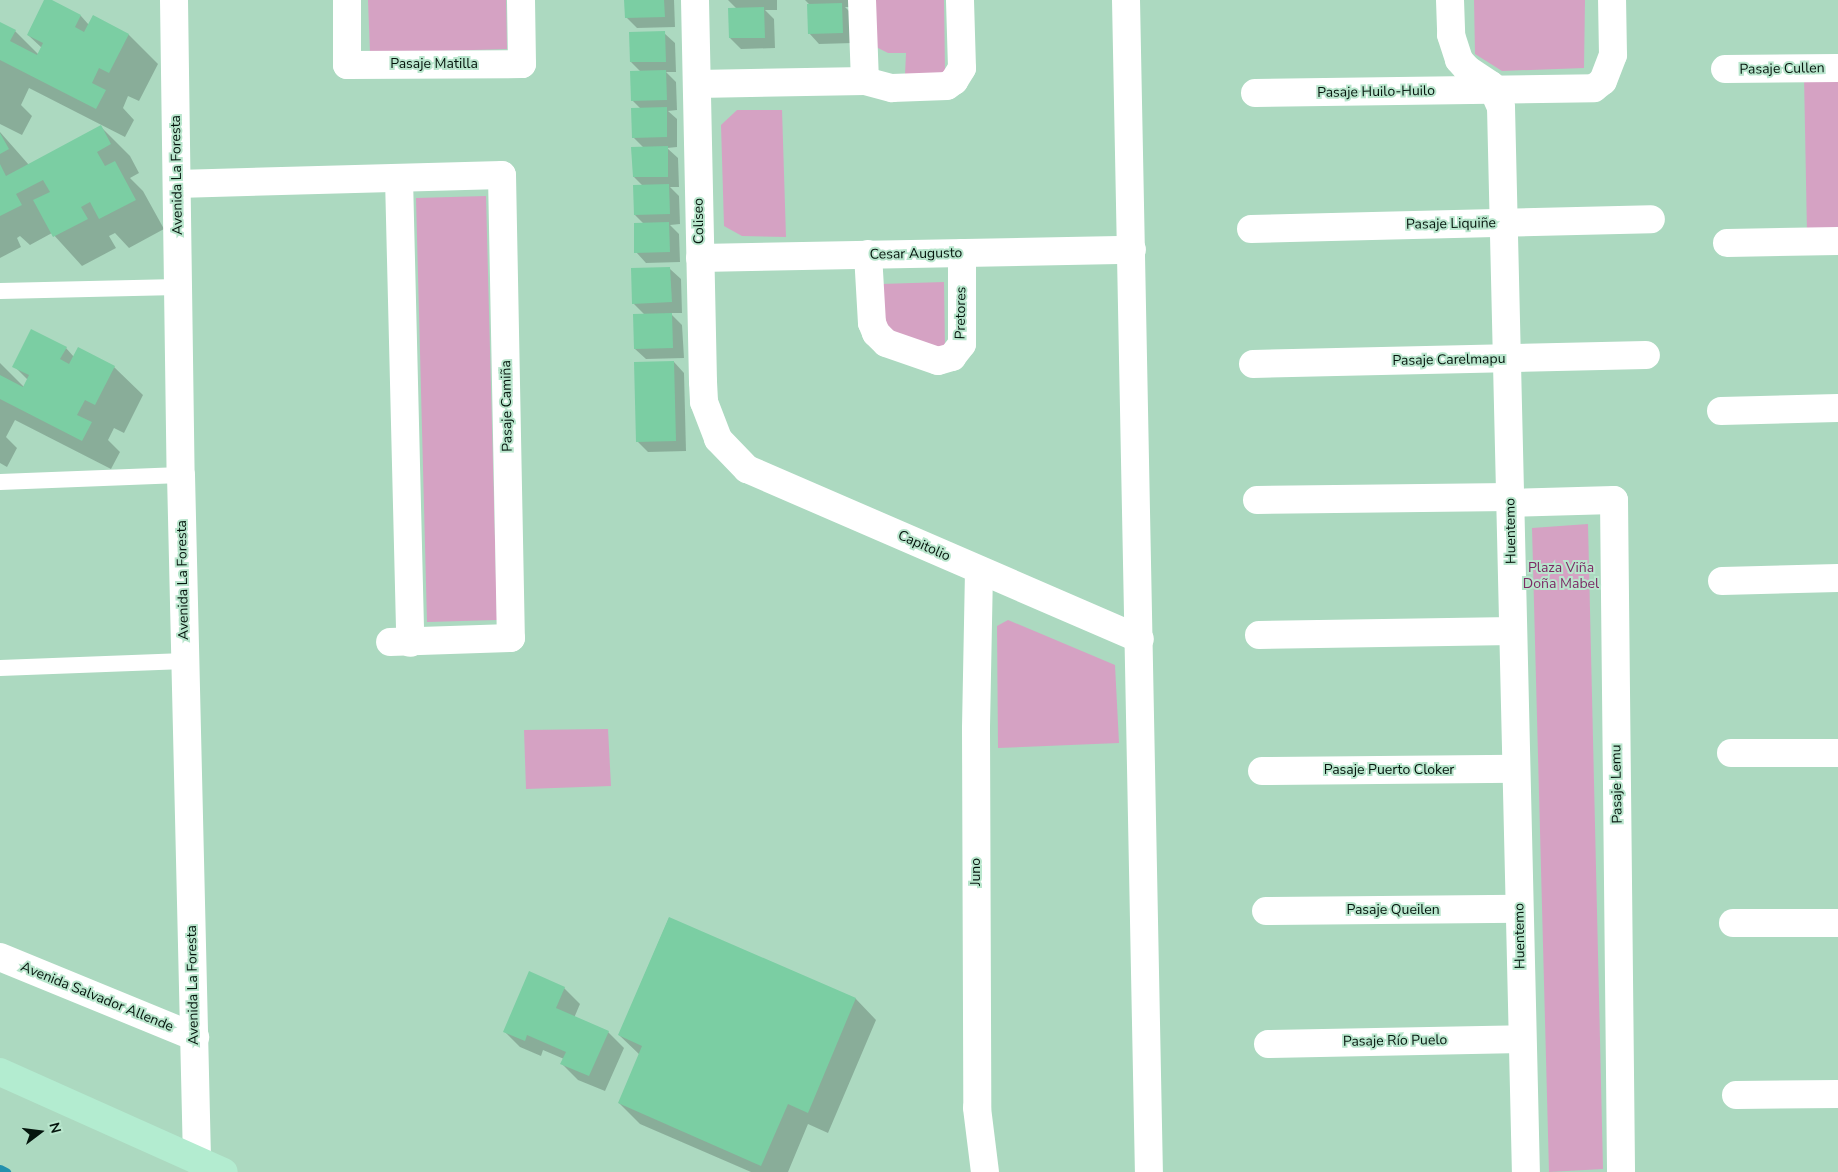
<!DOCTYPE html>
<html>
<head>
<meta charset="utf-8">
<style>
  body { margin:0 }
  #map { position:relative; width:1838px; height:1172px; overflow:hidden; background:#acd9c0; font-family:"Nunito Sans",sans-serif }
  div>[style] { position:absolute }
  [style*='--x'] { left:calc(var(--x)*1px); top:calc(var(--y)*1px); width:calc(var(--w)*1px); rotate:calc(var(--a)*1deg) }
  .green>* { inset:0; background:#d5a2c3 }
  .shadow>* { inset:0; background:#0003 }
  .stream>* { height:9px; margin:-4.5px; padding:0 4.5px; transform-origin:4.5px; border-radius:4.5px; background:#2491ad }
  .building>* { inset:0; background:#7bcea3 }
  .lane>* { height:16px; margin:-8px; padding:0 8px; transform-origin:8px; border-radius:8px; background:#fff }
  .street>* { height:28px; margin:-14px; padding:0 14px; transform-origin:14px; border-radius:14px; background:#fff }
  .primary>* { height:28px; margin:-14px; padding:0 14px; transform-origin:14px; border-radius:14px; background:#b3ecd0 }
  span { translate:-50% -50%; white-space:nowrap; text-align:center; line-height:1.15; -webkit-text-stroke:4px #b9e6cd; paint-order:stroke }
  .street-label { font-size:14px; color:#05150d }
  .park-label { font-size:14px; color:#7c2b65 }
  .north { position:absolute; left:15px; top:1107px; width:50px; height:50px; -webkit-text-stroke:4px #b9e6cd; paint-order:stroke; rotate:75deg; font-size:14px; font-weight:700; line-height:20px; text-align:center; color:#05150d }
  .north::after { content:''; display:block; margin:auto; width:18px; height:22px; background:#05150d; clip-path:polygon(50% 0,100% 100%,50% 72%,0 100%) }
</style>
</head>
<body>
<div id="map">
  <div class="green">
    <i style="clip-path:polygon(368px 0,506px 0,507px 49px,370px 53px)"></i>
    <i style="clip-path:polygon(875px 0,944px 0,945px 73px,905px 75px,906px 53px,888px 53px,876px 47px)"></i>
    <i style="clip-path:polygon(1474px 0,1585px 0,1584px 68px,1502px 71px,1475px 54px)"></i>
    <i style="clip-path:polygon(1804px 76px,1838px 76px,1838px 234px,1807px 234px)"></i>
    <i style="clip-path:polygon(737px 110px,782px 110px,786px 237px,742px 236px,724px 226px,721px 125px)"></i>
    <i style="clip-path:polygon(486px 196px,497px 620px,427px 622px,416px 198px)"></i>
    <i style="clip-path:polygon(944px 282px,945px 350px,881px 327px,881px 284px)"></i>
    <i style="clip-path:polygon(1588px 524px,1603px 1169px,1549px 1172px,1532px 528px)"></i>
    <i style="clip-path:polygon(1008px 620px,1115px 665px,1119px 743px,998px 748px,997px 626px)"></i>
    <i style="clip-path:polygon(608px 729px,611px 786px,526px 789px,524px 730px)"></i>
  </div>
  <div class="shadow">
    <i style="clip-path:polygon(46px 0,81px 16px,89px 25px,93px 16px,129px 35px,158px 64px,139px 101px,128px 96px,123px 108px,134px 120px,125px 137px,29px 88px,21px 105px,32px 116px,22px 135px,0 124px,0 23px,15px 31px,39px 55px,42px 48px,28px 35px)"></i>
    <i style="clip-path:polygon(626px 0,674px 0,675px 27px,637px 28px,626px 17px)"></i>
    <i style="clip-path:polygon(728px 0,777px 0,777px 10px,765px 10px,774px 19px,775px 48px,741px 49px,730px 38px,737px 9px)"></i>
    <i style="clip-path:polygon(805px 0,852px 0,852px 7px,845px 7px,853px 15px,853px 43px,819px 44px,809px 33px,810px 5px)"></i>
    <i style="clip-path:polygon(664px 33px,675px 43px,676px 72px,666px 72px,676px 82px,677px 110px,668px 111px,677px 119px,677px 147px,667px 148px,678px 158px,679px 187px,670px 187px,679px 196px,680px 224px,670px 225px,679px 234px,680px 262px,646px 263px,636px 252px,644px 224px,635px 215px,643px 186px,634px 177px,644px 148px,633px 137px,641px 109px,632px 100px,641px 72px,631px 62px)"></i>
    <i style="clip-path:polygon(101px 127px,130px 156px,139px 173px,130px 178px,143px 191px,164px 229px,129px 248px,115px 233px,109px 236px,116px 248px,82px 266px,52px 233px,30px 245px,20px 236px,17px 238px,21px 247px,0 258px,0 132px,29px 165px)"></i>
    <i style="clip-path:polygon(670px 269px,681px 279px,682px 313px,670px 313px,682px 325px,684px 358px,646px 359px,635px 349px,645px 315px,633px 303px)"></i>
    <i style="clip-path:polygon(66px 348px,74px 357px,114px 367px,143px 395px,124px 433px,114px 428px,108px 440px,120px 452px,111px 469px,15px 420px,6px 437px,17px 448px,7px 467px,0 463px,0 363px,24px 387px,28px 380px,14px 366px)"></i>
    <i style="clip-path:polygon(674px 362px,684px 373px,686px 451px,648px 452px,637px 441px)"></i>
    <i style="clip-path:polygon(669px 918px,856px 999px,876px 1020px,828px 1133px,808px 1124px,788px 1172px,751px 1172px,640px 1124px,619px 1103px,640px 1055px,619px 1035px)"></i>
    <i style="clip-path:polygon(564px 988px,580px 1004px,574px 1018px,608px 1032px,624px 1048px,605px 1091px,578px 1080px,562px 1064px,564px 1059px,543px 1050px,541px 1056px,520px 1047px,504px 1031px)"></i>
  </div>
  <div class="stream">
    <i style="--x:0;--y:1169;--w:7;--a:27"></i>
  </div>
  <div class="building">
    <i style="clip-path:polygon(44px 0,52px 0,81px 15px,75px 27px,84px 32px,93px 15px,129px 34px,109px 73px,99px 68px,92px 83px,106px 90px,96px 109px,0 60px,0 22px,16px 30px,10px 41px,37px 55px,43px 43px,27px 35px)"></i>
    <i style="clip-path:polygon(624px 0,664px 0,665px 17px,625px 18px)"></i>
    <i style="clip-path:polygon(842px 3px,843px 33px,808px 34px,807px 4px)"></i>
    <i style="clip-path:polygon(764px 7px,765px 38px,729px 38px,728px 8px)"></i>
    <i style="clip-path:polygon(665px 31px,666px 62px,630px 62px,629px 32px)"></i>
    <i style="clip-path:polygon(666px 70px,667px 100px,631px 101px,630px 71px)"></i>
    <i style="clip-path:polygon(667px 107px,667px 137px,632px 138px,631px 108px)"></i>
    <i style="clip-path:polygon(101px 125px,111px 144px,97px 152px,105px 166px,115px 161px,136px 200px,99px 219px,90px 202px,81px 207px,88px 219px,53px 237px,33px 200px,50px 192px,43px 180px,16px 194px,22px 205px,0 216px,0 164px,6px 176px)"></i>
    <i style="clip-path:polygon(0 133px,9px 149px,0 154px)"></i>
    <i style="clip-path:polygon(668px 146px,668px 177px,633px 177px,631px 147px)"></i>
    <i style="clip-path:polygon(669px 184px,670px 214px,634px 215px,633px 185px)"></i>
    <i style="clip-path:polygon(669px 222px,670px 252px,634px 253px,634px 223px)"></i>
    <i style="clip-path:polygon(670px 267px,672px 302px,632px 304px,631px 268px)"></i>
    <i style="clip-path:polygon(672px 313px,673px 348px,634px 349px,633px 314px)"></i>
    <i style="clip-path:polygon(31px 329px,67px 347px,60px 359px,69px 364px,78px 347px,115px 366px,95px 405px,85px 400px,77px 415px,92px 422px,82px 441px,0 399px,0 375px,23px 387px,29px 375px,12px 367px)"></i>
    <i style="clip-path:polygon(674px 361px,676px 441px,636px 442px,634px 362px)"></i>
    <i style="clip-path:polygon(669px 917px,856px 998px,808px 1113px,788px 1104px,761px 1166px,618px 1103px,642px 1046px,618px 1035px)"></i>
    <i style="clip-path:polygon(529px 971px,565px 987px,556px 1008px,609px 1031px,589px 1076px,560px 1064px,566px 1052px,527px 1035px,525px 1041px,503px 1032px)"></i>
  </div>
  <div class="lane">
    <i style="--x:0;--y:291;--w:178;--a:-1.3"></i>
    <i style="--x:0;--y:482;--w:181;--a:-2.2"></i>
    <i style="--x:0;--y:668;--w:185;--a:-2.2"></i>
  </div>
  <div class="street">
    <i style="--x:174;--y:0;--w:475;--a:89.2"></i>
    <i style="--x:181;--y:475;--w:685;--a:88.66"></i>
    <i style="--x:347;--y:0;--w:65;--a:90"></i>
    <i style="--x:347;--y:65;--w:175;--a:-0.3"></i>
    <i style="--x:522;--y:64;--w:64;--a:-90.9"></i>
    <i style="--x:695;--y:0;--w:382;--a:88.8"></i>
    <i style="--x:703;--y:382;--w:20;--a:87"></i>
    <i style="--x:704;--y:402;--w:40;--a:69"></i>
    <i style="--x:718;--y:439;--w:42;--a:46"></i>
    <i style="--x:747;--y:469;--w:428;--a:23.4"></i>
    <i style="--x:862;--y:0;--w:81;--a:87.9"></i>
    <i style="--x:1126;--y:0;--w:1172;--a:88.88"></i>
    <i style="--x:1450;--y:0;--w:35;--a:88"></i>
    <i style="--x:1451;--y:35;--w:26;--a:72"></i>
    <i style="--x:1459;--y:60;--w:12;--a:48"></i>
    <i style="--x:1467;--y:69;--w:29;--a:34"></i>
    <i style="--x:1491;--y:85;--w:24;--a:66"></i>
    <i style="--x:1501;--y:107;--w:1065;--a:88.66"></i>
    <i style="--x:1725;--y:69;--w:113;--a:-0.5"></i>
    <i style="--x:697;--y:84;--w:168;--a:-1"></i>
    <i style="--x:865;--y:81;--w:28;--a:15"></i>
    <i style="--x:892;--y:88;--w:55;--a:-2.1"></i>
    <i style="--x:947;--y:86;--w:9;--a:-36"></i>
    <i style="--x:954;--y:81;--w:15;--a:-58"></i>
    <i style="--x:962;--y:68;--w:68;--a:-91.7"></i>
    <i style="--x:1255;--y:93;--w:339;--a:-0.8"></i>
    <i style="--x:1594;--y:88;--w:11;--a:-38"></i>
    <i style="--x:1603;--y:81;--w:28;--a:-69"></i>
    <i style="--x:1613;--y:55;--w:55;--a:-91"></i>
    <i style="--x:399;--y:178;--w:465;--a:88.6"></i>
    <i style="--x:177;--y:184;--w:325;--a:-1.6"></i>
    <i style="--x:502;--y:175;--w:463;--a:88.9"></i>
    <i style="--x:511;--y:638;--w:121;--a:178.1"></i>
    <i style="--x:1251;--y:229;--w:400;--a:-1.4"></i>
    <i style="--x:1727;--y:243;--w:111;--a:-1"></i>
    <i style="--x:868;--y:254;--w:69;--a:86.7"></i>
    <i style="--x:872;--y:323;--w:11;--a:68"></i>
    <i style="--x:876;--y:333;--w:14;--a:45"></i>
    <i style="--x:886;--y:343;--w:55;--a:19.1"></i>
    <i style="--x:938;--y:361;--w:15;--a:-16"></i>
    <i style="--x:952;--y:357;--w:16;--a:-52"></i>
    <i style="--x:962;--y:344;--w:91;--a:-90"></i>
    <i style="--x:700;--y:258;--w:432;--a:-1.1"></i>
    <i style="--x:1253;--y:364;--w:393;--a:-1.3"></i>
    <i style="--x:1721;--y:411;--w:117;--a:-1.5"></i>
    <i style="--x:1257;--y:500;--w:253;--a:-0.7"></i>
    <i style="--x:1510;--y:503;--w:104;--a:-1.7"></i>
    <i style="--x:1614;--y:500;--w:672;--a:89.4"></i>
    <i style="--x:979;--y:571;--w:158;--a:91.1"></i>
    <i style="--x:976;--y:729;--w:379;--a:89.8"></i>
    <i style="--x:977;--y:1108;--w:64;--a:82.9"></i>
    <i style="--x:1722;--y:581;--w:116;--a:-1.5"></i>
    <i style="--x:1259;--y:635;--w:254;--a:-0.9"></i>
    <i style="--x:1731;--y:753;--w:107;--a:0"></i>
    <i style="--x:1262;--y:771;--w:254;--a:-0.5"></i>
    <i style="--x:1266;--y:911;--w:253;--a:-0.5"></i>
    <i style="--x:1733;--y:923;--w:105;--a:0"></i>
    <i style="--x:0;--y:957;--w:211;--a:22.3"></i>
    <i style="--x:1268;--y:1044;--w:254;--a:-1.1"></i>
    <i style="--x:1736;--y:1095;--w:102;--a:-0.6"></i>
  </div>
  <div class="primary">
    <i style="--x:0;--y:1072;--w:245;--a:24.1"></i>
  </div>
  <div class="street-label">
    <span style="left:434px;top:64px">Pasaje Matilla</span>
    <span style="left:1782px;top:69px;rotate:-1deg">Pasaje Cullen</span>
    <span style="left:1376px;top:92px;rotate:-1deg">Pasaje Huilo-Huilo</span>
    <span style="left:177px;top:175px;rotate:-91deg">Avenida La Foresta</span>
    <span style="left:699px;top:221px;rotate:-91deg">Coliseo</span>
    <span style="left:1451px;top:224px;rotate:-1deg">Pasaje Liquiñe</span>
    <span style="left:916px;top:254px;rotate:-1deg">Cesar Augusto</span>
    <span style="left:961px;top:313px;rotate:-89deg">Pretores</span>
    <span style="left:1449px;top:360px;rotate:-1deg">Pasaje Carelmapu</span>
    <span style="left:507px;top:406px;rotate:-91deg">Pasaje Camiña</span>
    <span style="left:1511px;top:531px;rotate:-91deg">Huentemo</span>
    <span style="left:924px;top:546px;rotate:24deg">Capitolio</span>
    <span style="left:183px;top:580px;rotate:-91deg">Avenida La Foresta</span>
    <span style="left:1389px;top:770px">Pasaje Puerto Cloker</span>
    <span style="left:1617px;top:784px;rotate:-91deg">Pasaje Lemu</span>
    <span style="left:976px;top:872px;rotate:-90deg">Juno</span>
    <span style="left:1393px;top:910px">Pasaje Queilen</span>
    <span style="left:1520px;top:936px;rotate:-91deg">Huentemo</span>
    <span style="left:193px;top:985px;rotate:-91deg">Avenida La Foresta</span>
    <span style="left:97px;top:997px;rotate:22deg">Avenida Salvador Allende</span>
    <span style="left:1395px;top:1041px;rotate:-1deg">Pasaje Río Puelo</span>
  </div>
  <div class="park-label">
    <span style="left:1561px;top:576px">Plaza Viña<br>Doña Mabel</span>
  </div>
  <div class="north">N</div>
</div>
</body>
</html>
